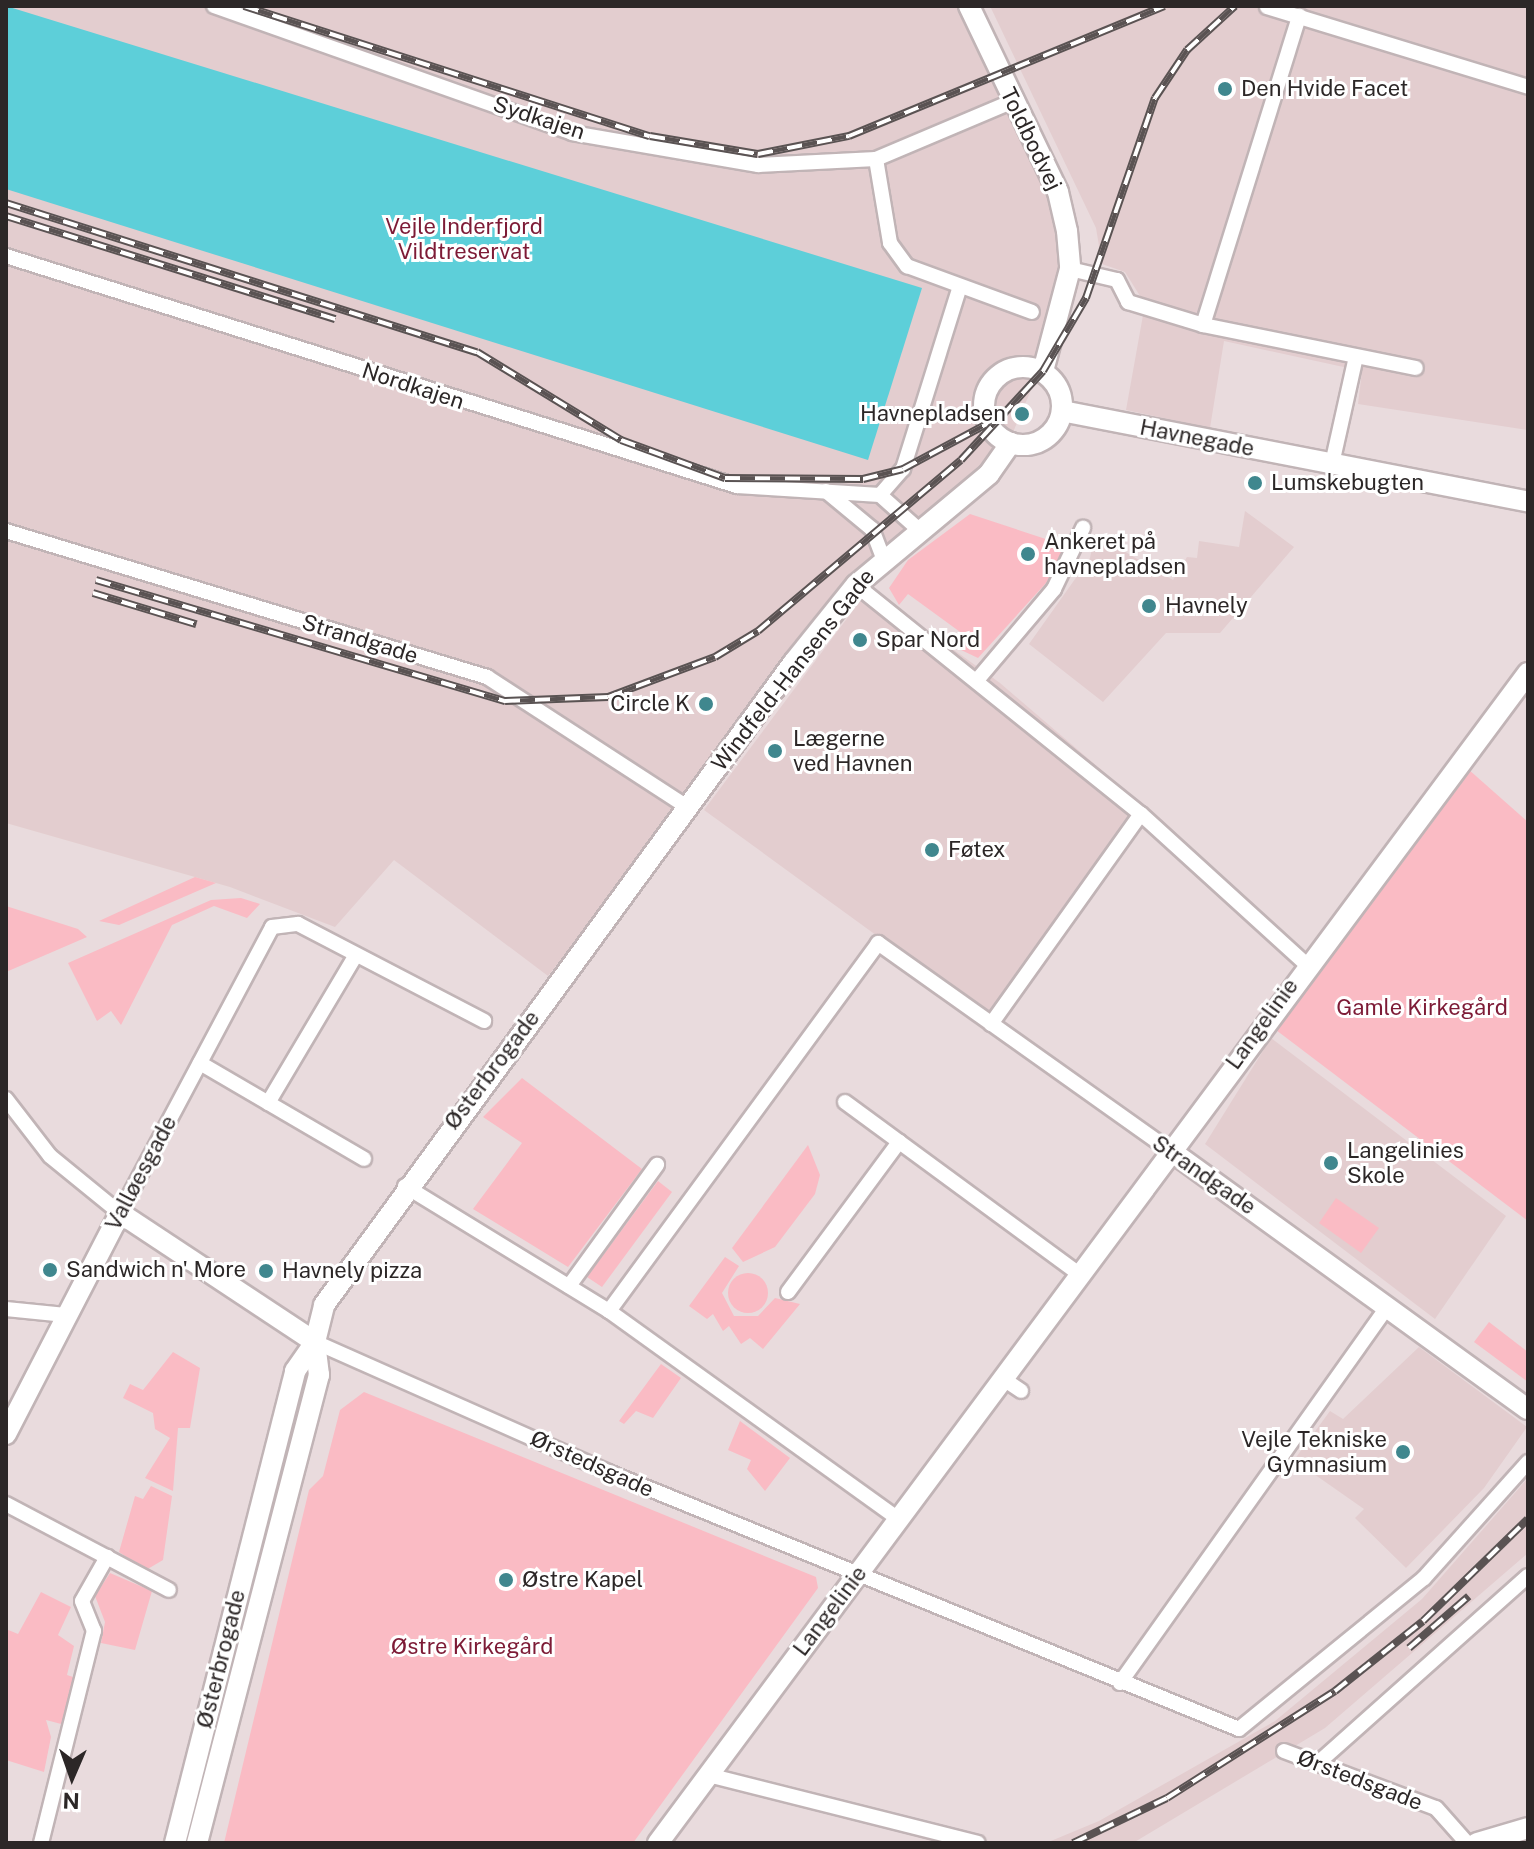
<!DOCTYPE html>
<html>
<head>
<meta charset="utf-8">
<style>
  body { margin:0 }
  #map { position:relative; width:1534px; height:1849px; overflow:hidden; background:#e9dbdd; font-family:"Public Sans",sans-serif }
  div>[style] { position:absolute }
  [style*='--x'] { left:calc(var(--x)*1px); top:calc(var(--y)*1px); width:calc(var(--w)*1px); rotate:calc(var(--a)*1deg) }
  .built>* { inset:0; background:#e3cdcf }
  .green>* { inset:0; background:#fabbc4 }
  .round { border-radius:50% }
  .water>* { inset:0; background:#5dcfd9 }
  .roads { filter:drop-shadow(2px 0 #c1b4b6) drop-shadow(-2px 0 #c1b4b6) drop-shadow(0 2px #c1b4b6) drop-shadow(0 -2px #c1b4b6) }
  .street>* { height:14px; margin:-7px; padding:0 7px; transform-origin:7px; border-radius:7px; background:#fff }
  .secondary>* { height:20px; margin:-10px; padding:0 10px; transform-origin:10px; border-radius:10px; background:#fff }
  .secondary>.ring { margin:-10px; padding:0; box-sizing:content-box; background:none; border:20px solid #fff; border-radius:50% }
  .rail>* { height:8px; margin-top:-4px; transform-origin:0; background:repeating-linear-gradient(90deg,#fff 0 15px,#5a5353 0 30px); box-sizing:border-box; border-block:2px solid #5a5353 }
  .dots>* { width:22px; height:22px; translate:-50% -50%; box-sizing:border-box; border:4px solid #fff; border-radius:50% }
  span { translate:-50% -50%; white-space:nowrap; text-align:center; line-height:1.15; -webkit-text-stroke:6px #fff; paint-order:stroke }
  .poi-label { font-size:22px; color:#2c2727 }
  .left { translate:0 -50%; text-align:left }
  .right { translate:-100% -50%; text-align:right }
  .street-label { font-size:22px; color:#2c2727 }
  .park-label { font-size:22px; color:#7d1b36 }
  .frame { position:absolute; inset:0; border:8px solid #2c2727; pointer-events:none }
  .north { position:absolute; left:32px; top:1737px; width:80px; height:80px; -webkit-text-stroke:6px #fff; paint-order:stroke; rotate:182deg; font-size:22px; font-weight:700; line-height:32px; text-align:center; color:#2c2727 }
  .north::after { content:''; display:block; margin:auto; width:28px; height:36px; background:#2c2727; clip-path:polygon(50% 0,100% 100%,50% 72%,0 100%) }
</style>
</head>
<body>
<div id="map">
  <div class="built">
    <i style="clip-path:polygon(6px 6px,974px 6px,1065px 236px,1055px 334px,1008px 444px,850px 594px,548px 976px,394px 860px,335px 927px,230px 887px,6px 823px)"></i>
    <i style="clip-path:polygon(990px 6px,1528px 6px,1528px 430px,1358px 404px,1362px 371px,1224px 341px,1210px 428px,1126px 410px,1145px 304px,1125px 272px,1102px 264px,1096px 228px)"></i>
    <i style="clip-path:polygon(1245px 511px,1294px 547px,1220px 633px,1166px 633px,1103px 702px,1029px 644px,1090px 558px,1095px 534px,1173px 580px,1187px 557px,1197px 558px,1199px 541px,1239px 547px)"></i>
    <i style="clip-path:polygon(869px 589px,1000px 683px,1148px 810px,997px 1023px,704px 810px)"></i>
    <i style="clip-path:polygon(1271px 1038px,1506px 1216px,1435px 1319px,1205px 1144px)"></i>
    <i style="clip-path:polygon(1419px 1347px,1527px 1427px,1484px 1488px,1406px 1568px,1355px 1518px,1364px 1509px,1294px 1460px,1330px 1411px,1343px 1419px)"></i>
    <i style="clip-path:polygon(1528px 1478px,1528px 1553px,1325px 1728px,1133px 1843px,1046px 1843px,1099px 1821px,1275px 1721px,1422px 1599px)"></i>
  </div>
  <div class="green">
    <i style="clip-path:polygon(970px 514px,1067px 546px,1046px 583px,978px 658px,959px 649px,967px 637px,908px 594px,899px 605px,889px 588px,908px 560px)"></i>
    <i style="clip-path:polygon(1468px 769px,1528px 822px,1528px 1221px,1276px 1030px)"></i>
    <i style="clip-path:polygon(195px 877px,216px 883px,119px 925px,99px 921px)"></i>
    <i style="clip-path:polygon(241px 898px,260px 904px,247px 918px,214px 906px,172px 925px,121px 1025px,111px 1011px,97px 1021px,68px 963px,211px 900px)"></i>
    <i style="clip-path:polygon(6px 906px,78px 929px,87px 937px,6px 972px)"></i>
    <i style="clip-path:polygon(522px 1078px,642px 1169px,568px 1267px,473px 1209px,522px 1143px,483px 1117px)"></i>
    <i style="clip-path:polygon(808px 1145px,820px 1175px,815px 1194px,775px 1247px,743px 1262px,732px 1248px)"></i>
    <i style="clip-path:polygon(658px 1181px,672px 1192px,602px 1287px,587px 1277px)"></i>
    <i style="clip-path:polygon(1336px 1198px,1379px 1228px,1361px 1253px,1319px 1223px)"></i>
    <i style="clip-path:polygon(725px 1257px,739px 1266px,722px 1293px,734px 1316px,758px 1316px,775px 1298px,800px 1304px,763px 1349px,750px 1338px,741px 1344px,729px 1326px,723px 1331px,713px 1314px,707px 1319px,689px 1306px)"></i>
    <i class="round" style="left:728px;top:1273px;width:40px;height:40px"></i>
    <i style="clip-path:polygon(1489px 1322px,1528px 1352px,1528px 1382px,1474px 1342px)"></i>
    <i style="clip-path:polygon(173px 1352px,200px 1368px,190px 1428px,178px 1428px,173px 1491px,145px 1478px,170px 1438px,155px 1429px,153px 1413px,123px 1398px,130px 1384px,143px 1390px)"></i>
    <i style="clip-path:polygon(661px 1364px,681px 1378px,653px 1418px,636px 1411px,624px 1424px,619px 1421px)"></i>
    <i style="clip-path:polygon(364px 1392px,816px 1577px,818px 1588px,633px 1843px,224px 1843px,309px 1490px,323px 1476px,340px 1410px)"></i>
    <i style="clip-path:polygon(740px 1421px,790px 1458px,765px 1491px,747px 1469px,751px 1460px,728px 1450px)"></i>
    <i style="clip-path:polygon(151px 1486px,172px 1496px,163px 1560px,146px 1570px,119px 1552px,135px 1496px,143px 1499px)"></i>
    <i style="clip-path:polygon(110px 1573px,152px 1591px,135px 1650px,101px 1643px,105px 1622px,95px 1596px)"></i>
    <i style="clip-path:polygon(41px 1592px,71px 1607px,58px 1635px,74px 1646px,67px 1675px,76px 1678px,65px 1725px,46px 1720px,51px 1737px,44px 1772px,6px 1760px,6px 1629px,18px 1634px)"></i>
  </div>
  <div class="water">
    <i style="clip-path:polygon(6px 6px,922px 288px,868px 460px,6px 189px)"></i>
  </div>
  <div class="roads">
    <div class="street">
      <i style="--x:214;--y:6;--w:380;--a:19.5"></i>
      <i style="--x:572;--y:133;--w:189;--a:9.8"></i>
      <i style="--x:758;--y:165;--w:118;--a:-2.9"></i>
      <i style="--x:876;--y:159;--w:149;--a:-22.9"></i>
      <i style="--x:1267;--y:7;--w:273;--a:17"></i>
      <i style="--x:876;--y:159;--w:85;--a:80.5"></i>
      <i style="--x:890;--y:243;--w:29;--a:54"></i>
      <i style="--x:907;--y:266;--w:133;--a:20.2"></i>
      <i style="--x:6;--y:256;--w:766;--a:17.47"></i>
      <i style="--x:737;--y:486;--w:143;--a:3.6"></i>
      <i style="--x:880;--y:495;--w:51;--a:41.8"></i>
      <i style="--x:1070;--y:269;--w:48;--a:13.2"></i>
      <i style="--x:1117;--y:280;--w:25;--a:63"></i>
      <i style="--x:1128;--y:302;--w:78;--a:17"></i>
      <i style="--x:1203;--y:325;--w:217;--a:11.4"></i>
      <i style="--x:1203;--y:325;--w:324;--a:-72.7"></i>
      <i style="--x:1332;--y:464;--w:110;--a:-77.4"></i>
      <i style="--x:826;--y:491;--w:60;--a:39.6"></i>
      <i style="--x:872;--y:529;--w:31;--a:69"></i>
      <i style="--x:880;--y:495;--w:35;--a:-49"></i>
      <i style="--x:903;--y:469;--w:189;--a:-72.7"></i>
      <i style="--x:6;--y:531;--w:503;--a:16.88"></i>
      <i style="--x:487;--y:677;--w:237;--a:33"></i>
      <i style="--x:856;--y:585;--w:366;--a:38.8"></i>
      <i style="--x:1141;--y:814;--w:223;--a:42.3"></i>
      <i style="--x:978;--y:679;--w:118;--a:-49.8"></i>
      <i style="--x:1054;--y:589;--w:68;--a:-64.6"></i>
      <i style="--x:991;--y:1024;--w:258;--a:-54.5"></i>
      <i style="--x:200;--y:1063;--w:190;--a:30.3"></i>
      <i style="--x:6;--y:1099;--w:72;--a:52.3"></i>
      <i style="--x:50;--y:1156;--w:90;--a:39.2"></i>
      <i style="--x:120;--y:1213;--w:324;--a:-62"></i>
      <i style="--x:272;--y:927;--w:26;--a:-7"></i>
      <i style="--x:298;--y:924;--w:210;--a:27.5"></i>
      <i style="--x:845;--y:1102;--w:290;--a:36.3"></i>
      <i style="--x:268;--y:1103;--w:172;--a:-59.3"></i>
      <i style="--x:405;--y:1186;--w:239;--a:31.5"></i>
      <i style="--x:609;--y:1311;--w:356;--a:35.7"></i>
      <i style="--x:569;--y:1286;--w:150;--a:-54"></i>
      <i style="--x:788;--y:1292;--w:187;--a:-53.5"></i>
      <i style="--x:6;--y:1309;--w:60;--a:5.7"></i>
      <i style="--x:609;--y:1311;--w:456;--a:-53.8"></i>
      <i style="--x:878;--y:943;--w:359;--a:35.4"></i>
      <i style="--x:315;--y:1342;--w:321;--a:23.9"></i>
      <i style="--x:608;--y:1472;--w:681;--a:22.16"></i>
      <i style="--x:1239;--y:1729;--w:239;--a:-39.2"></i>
      <i style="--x:1424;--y:1578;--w:156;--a:-48.1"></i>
      <i style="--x:1002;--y:1378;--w:23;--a:34"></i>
      <i style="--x:6;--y:1504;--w:184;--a:27.8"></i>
      <i style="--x:1120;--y:1683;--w:461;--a:-54.6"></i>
      <i style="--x:1284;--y:1751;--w:162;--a:20.6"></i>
      <i style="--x:1436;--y:1808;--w:47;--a:48.5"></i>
      <i style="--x:1318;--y:1763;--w:281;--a:-41.7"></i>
      <i style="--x:708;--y:1775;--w:278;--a:14.1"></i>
      <i style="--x:41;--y:1843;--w:219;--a:-76"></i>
      <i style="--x:94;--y:1631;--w:32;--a:-112"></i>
      <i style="--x:82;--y:1601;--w:51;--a:-60.4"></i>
    </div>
    <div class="secondary">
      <i style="--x:969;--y:6;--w:206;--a:64.4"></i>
      <i style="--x:1058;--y:192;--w:40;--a:77"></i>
      <i style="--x:1067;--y:231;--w:38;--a:85"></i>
      <i style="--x:1070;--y:269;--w:106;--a:104.8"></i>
      <i class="ring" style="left:984px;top:367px;width:58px;height:58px"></i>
      <i style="--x:1062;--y:411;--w:475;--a:11"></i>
      <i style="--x:1171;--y:1151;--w:440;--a:35.9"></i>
      <i style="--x:6;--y:1434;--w:249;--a:-62.7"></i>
      <i style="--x:120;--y:1213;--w:234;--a:33.5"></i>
      <i style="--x:175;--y:1843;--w:487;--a:-75.7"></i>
      <i style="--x:295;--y:1371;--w:35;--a:-55"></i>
      <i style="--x:197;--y:1843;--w:484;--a:-75.4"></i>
      <i style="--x:319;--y:1375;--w:33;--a:-97"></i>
      <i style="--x:315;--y:1342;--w:38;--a:-76"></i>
      <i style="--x:324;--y:1305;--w:796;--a:-53.84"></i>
      <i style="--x:794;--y:662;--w:99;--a:-51.2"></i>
      <i style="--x:856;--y:585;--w:173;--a:-39.8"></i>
      <i style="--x:989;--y:474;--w:38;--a:-55"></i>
      <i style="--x:658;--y:1843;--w:1458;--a:-53.37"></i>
      <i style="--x:1477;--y:1843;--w:53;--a:-16.4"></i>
    </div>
  </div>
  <div class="rail">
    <i style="--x:244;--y:6;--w:426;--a:17.8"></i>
    <i style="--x:650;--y:136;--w:109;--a:9.5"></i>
    <i style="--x:758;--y:154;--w:93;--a:-11.2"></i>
    <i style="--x:849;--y:136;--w:341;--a:-22.4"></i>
    <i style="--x:6;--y:203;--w:494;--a:17.6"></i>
    <i style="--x:477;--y:352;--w:169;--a:31.4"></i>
    <i style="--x:621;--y:440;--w:111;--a:20.1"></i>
    <i style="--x:725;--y:478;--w:138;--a:0.4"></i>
    <i style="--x:863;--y:479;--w:41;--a:-14"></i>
    <i style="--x:903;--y:469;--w:93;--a:-28.2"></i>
    <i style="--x:6;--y:216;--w:345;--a:17.4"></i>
    <i style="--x:96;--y:580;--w:427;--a:16.5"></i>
    <i style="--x:505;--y:701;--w:103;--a:-2.2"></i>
    <i style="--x:608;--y:697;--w:114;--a:-20.5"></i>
    <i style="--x:715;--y:657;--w:50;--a:-31.2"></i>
    <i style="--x:758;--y:631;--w:265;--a:-40.1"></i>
    <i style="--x:961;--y:460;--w:121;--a:-47.3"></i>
    <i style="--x:1043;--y:371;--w:85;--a:-59.5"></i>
    <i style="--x:1086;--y:298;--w:212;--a:-71"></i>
    <i style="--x:1155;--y:98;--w:58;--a:-56.3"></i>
    <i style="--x:1187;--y:50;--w:65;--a:-42.5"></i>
    <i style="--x:93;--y:593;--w:108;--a:16.8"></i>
    <i style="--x:1409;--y:1648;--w:79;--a:-40.9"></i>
    <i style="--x:1073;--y:1843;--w:104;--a:-25.6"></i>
    <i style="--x:1167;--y:1798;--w:199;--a:-32.5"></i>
    <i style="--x:1335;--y:1691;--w:112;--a:-38.5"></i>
    <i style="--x:1423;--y:1621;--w:146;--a:-44.2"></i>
  </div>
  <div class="dots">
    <i style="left:1225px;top:89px;background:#40878e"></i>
    <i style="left:1022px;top:414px;background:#40878e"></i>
    <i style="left:1255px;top:483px;background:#40878e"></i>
    <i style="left:1028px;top:554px;background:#40878e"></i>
    <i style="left:1149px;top:606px;background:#40878e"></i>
    <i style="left:860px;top:640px;background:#40878e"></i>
    <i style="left:706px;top:704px;background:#40878e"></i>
    <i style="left:775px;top:751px;background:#40878e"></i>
    <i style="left:932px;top:850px;background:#40878e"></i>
    <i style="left:1331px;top:1163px;background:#40878e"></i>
    <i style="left:50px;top:1270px;background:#40878e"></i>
    <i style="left:266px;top:1271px;background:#40878e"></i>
    <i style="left:1403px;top:1452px;background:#40878e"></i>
    <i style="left:506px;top:1580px;background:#40878e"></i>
  </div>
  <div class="poi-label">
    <span class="left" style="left:1241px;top:89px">Den Hvide Facet</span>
    <span class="right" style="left:1006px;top:414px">Havnepladsen</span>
    <span class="left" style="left:1271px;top:483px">Lumskebugten</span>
    <span class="left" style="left:1044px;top:554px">Ankeret på<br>havnepladsen</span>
    <span class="left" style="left:1165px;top:606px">Havnely</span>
    <span class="left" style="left:876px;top:640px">Spar Nord</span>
    <span class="right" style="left:690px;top:704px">Circle K</span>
    <span class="left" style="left:793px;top:751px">Lægerne<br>ved Havnen</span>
    <span class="left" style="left:948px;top:850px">Føtex</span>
    <span class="left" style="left:1347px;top:1163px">Langelinies<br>Skole</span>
    <span class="left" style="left:66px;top:1270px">Sandwich n' More</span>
    <span class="left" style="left:282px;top:1271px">Havnely pizza</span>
    <span class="right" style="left:1387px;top:1452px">Vejle Tekniske<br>Gymnasium</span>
    <span class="left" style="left:522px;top:1580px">Østre Kapel</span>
  </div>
  <div class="street-label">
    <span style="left:539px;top:118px;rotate:18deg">Sydkajen</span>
    <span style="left:1031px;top:139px;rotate:64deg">Toldbodvej</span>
    <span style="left:413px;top:386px;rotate:18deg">Nordkajen</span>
    <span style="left:1197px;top:438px;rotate:11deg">Havnegade</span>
    <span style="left:360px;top:639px;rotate:17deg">Strandgade</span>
    <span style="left:793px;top:670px;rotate:-52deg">Windfeld-Hansens Gade</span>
    <span style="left:1262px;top:1024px;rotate:-54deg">Langelinie</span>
    <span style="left:492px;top:1070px;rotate:-53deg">Østerbrogade</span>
    <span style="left:141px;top:1173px;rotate:-62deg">Valløesgade</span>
    <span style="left:1204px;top:1175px;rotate:35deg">Strandgade</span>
    <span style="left:592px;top:1464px;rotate:24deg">Ørstedsgade</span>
    <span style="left:830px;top:1611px;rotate:-53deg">Langelinie</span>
    <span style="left:221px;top:1659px;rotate:-76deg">Østerbrogade</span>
    <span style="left:1360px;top:1780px;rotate:21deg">Ørstedsgade</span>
  </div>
  <div class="park-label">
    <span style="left:464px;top:239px">Vejle Inderfjord<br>Vildtreservat</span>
    <span style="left:1422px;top:1008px">Gamle Kirkegård</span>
    <span style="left:472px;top:1647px">Østre Kirkegård</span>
  </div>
  <div class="frame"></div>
  <div class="north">N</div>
</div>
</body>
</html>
